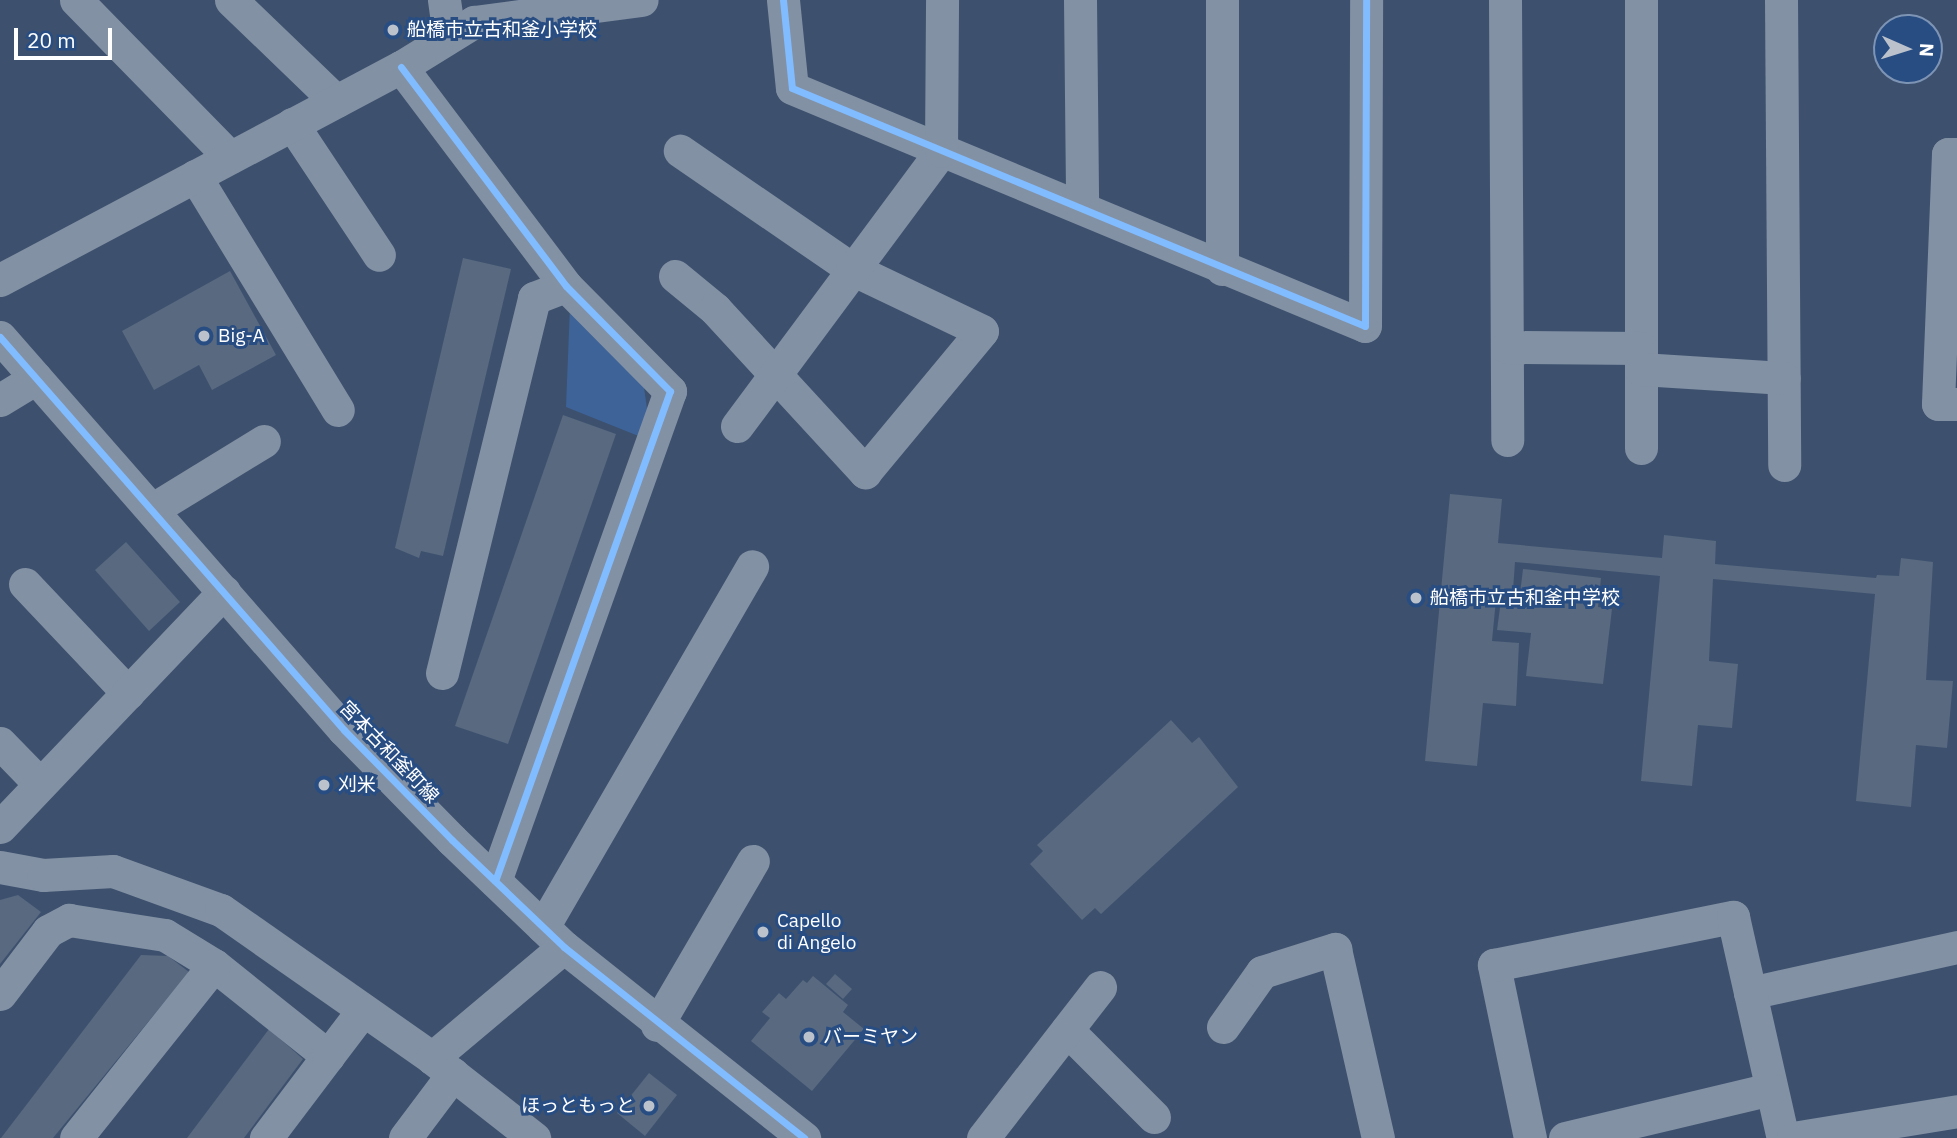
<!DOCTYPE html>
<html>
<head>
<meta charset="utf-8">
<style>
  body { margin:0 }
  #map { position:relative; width:1957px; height:1138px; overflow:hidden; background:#3d516e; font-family:"IBM Plex Sans","Noto Sans JP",sans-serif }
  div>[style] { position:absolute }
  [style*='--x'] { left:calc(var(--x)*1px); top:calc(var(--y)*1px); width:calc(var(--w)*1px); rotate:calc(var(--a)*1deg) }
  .green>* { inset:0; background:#3d6398 }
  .building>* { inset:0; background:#586980 }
  .minor>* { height:33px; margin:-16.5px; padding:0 16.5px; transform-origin:16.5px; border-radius:16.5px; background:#8391a4 }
  .cycleway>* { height:7px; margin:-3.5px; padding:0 3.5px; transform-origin:3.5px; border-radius:3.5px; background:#80bcff }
  .dots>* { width:19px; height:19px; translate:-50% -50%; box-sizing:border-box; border:4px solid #284d83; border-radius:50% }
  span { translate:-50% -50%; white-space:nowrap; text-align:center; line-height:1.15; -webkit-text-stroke:6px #284d83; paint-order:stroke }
  .poi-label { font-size:19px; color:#fff }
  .left { translate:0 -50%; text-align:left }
  .right { translate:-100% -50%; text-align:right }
  .street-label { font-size:19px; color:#fff }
  .north { position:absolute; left:1873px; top:14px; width:70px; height:70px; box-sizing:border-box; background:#284d83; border:2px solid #7e94b5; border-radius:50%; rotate:93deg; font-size:19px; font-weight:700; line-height:28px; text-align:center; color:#fff }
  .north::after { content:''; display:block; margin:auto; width:24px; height:32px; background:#bbc2cc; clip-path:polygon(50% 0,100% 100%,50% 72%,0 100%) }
  .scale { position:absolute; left:14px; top:28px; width:98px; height:32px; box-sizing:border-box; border:4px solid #fff; border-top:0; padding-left:9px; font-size:21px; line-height:24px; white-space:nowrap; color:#fff; -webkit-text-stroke:5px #284d83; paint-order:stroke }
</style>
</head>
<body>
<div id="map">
  <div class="green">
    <i style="clip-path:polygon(570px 306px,643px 380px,647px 409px,641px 437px,566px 407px)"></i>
  </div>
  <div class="building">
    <i style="clip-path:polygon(463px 258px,511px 269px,443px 556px,421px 551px,419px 558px,395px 548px)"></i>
    <i style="clip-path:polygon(230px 271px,276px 355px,212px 390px,199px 365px,154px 390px,122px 331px)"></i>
    <i style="clip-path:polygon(563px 415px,616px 434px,508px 744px,455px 726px)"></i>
    <i style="clip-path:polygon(1450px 494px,1502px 499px,1498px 543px,1662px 558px,1664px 535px,1716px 541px,1715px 564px,1876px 578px,1877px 575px,1899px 576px,1901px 558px,1933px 562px,1926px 680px,1953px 681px,1947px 748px,1916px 745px,1911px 807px,1856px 801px,1875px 594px,1713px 579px,1709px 661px,1738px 664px,1732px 728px,1698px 725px,1692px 786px,1641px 781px,1660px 576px,1515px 562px,1513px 590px,1497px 589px,1492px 641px,1519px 643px,1516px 706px,1483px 703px,1477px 766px,1425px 761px)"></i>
    <i style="clip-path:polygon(126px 542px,180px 602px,149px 631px,95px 570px)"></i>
    <i style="clip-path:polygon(1523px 569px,1601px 578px,1598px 607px,1612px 609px,1603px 684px,1526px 676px,1531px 633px,1497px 630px,1501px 600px,1519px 602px)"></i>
    <i style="clip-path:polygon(1171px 720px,1192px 743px,1199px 737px,1238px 787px,1101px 914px,1095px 908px,1082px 920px,1030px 864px,1043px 851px,1037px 845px)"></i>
    <i style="clip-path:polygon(18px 895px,41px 912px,0 964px,0 900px)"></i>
    <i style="clip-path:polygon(141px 955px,168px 956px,189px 972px,53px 1138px,1px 1138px)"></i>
    <i style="clip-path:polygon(835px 974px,852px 989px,843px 999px,826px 984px)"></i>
    <i style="clip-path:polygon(813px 976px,848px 1005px,843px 1012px,864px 1029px,812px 1091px,751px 1041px,770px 1018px,762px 1012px,779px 993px,786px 999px,803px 980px,807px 983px)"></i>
    <i style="clip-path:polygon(269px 1029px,303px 1059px,244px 1138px,187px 1138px)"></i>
    <i style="clip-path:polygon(649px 1073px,677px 1095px,645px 1136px,617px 1113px)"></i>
  </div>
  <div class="minor">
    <i style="--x:76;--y:0;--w:220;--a:45.6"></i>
    <i style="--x:231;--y:0;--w:146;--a:43.9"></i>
    <i style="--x:444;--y:0;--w:35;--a:82"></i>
    <i style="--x:783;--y:0;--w:88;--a:84.2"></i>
    <i style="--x:792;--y:88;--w:620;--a:22.56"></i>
    <i style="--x:1365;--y:326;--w:326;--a:-89.8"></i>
    <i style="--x:1080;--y:0;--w:207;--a:89.4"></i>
    <i style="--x:1505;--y:0;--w:440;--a:89.7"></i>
    <i style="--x:1641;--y:0;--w:448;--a:90"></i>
    <i style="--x:1781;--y:0;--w:465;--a:89.6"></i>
    <i style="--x:401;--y:67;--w:274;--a:53"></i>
    <i style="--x:566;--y:286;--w:148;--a:45.3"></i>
    <i style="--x:670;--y:391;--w:520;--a:109.65"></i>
    <i style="--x:292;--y:124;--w:157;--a:56.4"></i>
    <i style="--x:1957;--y:154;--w:9;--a:180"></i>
    <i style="--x:1948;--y:154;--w:250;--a:92.3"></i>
    <i style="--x:1938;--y:404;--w:19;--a:0"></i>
    <i style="--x:195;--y:176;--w:274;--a:58.6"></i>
    <i style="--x:1222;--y:269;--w:269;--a:-90"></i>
    <i style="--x:675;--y:276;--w:52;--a:39.5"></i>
    <i style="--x:715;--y:309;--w:222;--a:47.4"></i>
    <i style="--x:865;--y:472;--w:183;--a:-50.3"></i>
    <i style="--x:982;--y:331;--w:144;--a:-154.5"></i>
    <i style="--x:852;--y:269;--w:209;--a:-145.5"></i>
    <i style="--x:0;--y:280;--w:454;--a:-28"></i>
    <i style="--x:401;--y:67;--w:86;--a:-31.7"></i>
    <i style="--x:474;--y:22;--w:169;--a:-7.5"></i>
    <i style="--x:0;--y:337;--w:522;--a:48.8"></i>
    <i style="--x:344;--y:730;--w:154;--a:45.5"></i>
    <i style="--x:452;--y:840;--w:155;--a:43.7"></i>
    <i style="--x:564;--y:947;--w:307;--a:38.5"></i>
    <i style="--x:1507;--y:347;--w:134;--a:0.4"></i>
    <i style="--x:1641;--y:369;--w:143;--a:3.6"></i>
    <i style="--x:0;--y:400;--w:42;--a:-31.4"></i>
    <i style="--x:737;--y:426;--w:342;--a:-53.4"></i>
    <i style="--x:941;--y:151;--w:151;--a:-89.6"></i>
    <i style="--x:153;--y:509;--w:130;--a:-31.5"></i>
    <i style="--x:25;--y:584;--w:150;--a:46.6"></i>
    <i style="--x:442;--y:673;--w:386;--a:-76.2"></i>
    <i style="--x:534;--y:298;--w:34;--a:-21"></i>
    <i style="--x:0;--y:743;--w:54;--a:45.7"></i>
    <i style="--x:0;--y:827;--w:325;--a:-46.4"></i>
    <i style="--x:0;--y:867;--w:44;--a:10.5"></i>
    <i style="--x:43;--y:875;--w:70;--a:-3.3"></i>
    <i style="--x:113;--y:871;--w:115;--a:19.9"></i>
    <i style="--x:221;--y:910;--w:258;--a:35"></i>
    <i style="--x:432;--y:1058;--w:130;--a:38.1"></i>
    <i style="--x:543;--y:927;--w:417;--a:-59.9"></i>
    <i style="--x:214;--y:965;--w:146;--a:38.6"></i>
    <i style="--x:328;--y:1056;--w:103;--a:127.1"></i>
    <i style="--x:1750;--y:993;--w:212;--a:-12.5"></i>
    <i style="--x:0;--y:994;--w:79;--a:-52.7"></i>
    <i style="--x:48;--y:931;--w:24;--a:-28"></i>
    <i style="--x:69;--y:920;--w:97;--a:8.9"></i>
    <i style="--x:165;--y:935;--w:57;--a:31.5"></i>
    <i style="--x:214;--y:965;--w:221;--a:128.6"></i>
    <i style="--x:657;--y:1025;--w:190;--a:-59.7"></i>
    <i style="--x:1223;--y:1027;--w:67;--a:-54.7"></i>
    <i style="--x:1262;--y:972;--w:77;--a:-17.5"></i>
    <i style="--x:1335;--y:949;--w:194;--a:77.2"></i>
    <i style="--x:1067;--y:1030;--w:123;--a:45"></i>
    <i style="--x:328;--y:1056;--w:58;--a:-52.7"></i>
    <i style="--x:432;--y:1058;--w:172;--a:-40.1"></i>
    <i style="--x:405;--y:1138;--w:80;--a:-53.1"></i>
    <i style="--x:983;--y:1138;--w:191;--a:-52.2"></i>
    <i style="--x:1530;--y:1138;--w:177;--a:-101.8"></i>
    <i style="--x:1494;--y:965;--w:244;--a:-11.4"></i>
    <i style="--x:1733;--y:917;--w:227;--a:77.3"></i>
    <i style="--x:1565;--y:1138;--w:212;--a:-13.4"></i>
    <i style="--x:1793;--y:1138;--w:166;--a:-9.3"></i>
  </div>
  <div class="cycleway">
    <i style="--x:783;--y:0;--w:88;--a:84.2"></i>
    <i style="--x:792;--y:88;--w:620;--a:22.56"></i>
    <i style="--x:1365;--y:326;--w:326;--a:-89.8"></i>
    <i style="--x:401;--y:67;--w:274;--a:53"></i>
    <i style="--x:566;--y:286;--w:148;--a:45.3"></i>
    <i style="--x:670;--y:391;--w:520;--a:109.65"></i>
    <i style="--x:0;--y:337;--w:522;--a:48.8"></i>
    <i style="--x:344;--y:730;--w:154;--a:45.5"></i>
    <i style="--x:452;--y:840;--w:155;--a:43.7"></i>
    <i style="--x:564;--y:947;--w:307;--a:38.5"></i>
  </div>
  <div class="dots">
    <i style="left:393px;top:30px;background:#bbc2cc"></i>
    <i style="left:204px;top:336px;background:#bbc2cc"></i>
    <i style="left:1416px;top:598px;background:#bbc2cc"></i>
    <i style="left:324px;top:785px;background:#bbc2cc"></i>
    <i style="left:763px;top:932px;background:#bbc2cc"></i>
    <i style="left:809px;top:1037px;background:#bbc2cc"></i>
    <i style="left:649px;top:1106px;background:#bbc2cc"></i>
  </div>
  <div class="poi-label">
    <span class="left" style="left:407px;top:30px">船橋市立古和釜小学校</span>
    <span class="left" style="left:218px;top:336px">Big-A</span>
    <span class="left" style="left:1430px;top:598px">船橋市立古和釜中学校</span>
    <span class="left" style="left:338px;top:785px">刈米</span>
    <span class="left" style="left:777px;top:932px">Capello<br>di Angelo</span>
    <span class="left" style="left:823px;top:1037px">バーミヤン</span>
    <span class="right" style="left:635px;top:1106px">ほっともっと</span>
  </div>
  <div class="street-label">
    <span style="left:389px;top:752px;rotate:46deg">宮本古和釜町線</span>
  </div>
  <div class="north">N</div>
  <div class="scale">20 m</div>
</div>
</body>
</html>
